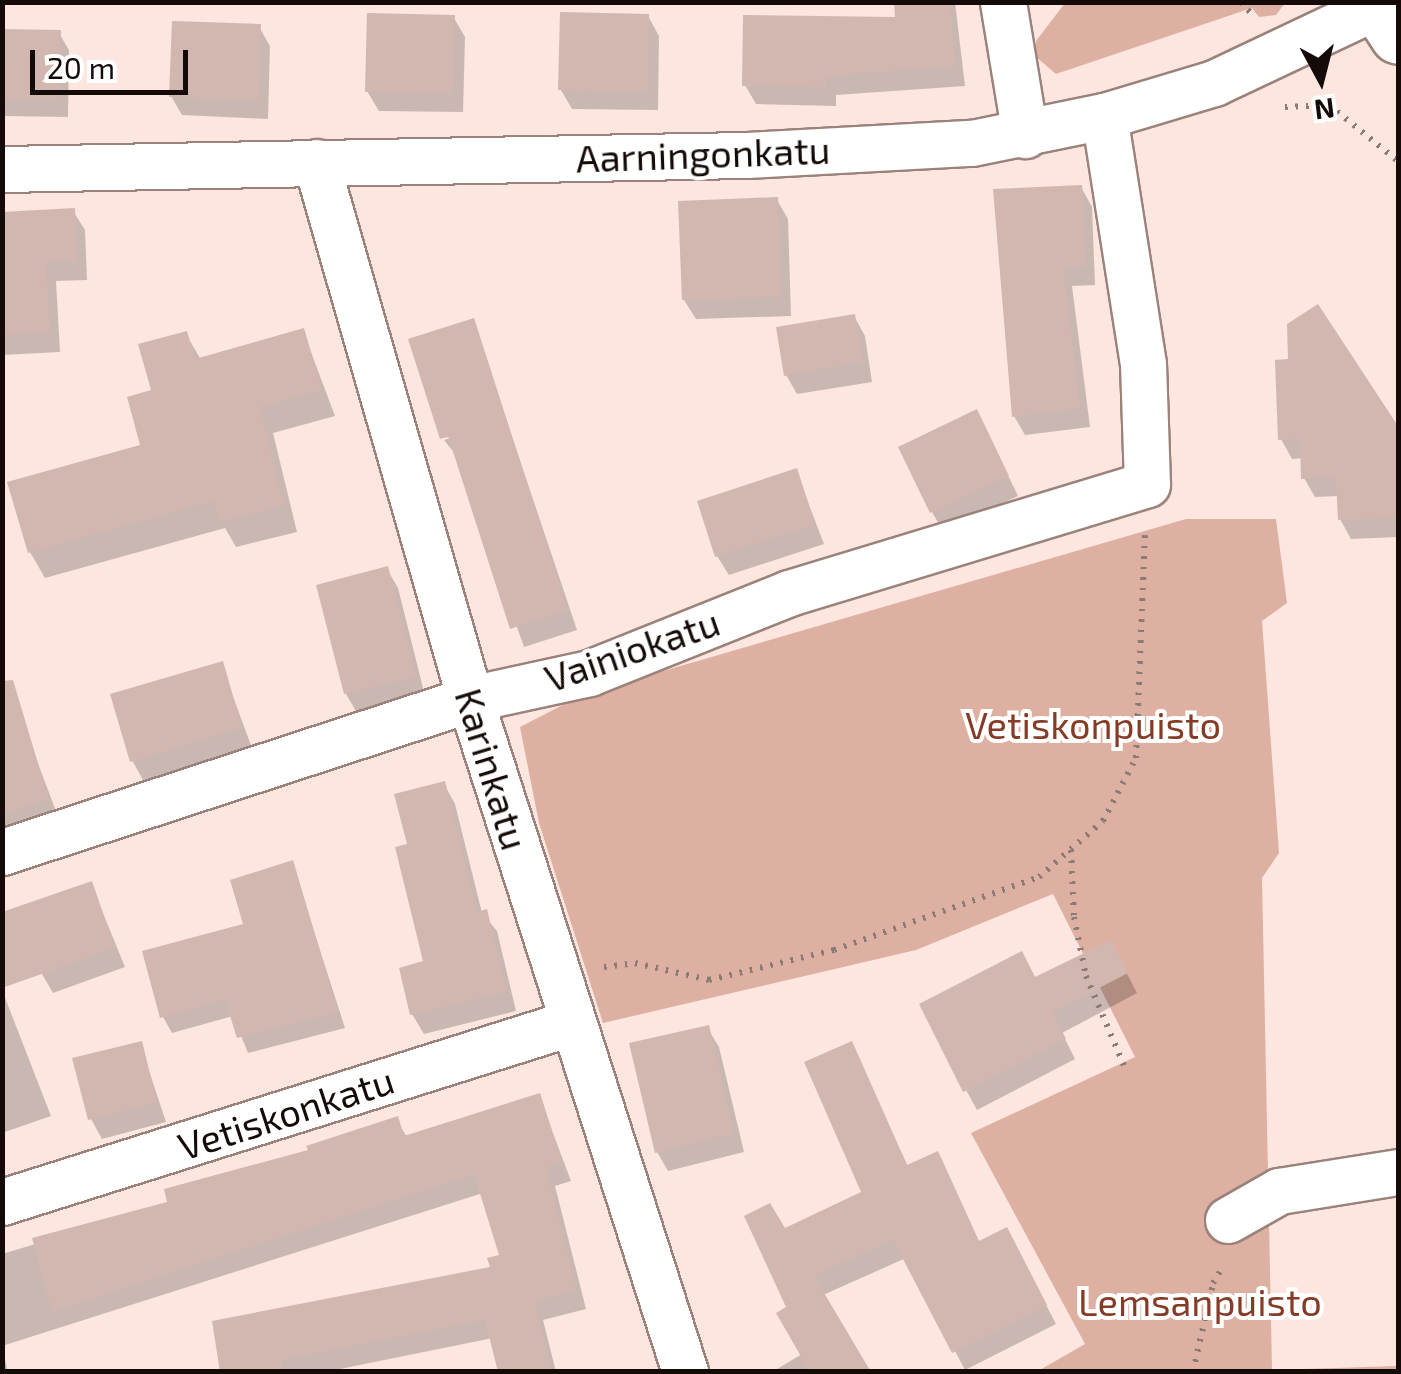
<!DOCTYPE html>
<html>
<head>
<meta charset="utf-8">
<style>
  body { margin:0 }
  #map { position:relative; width:1401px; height:1374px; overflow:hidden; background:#fce6df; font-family:"Exo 2",sans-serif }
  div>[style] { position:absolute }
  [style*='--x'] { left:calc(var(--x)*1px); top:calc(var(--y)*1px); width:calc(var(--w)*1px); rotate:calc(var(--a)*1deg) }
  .green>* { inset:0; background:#deb0a2 }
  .shadow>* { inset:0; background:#0003 }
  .building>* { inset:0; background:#d1b7af }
  .path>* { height:6px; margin-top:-3px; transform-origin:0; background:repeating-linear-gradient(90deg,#8b7b76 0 2.5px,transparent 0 10.5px) }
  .roads { filter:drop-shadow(2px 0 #9b827a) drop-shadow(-2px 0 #9b827a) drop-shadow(0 2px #9b827a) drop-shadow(0 -2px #9b827a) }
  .street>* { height:45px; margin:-22.5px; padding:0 22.5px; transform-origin:22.5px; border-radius:22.5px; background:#fff }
  .secondary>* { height:55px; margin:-27.5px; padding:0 27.5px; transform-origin:27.5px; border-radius:27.5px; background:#fff }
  span { translate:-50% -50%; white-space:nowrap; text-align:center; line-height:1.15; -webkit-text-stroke:8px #fff; paint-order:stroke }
  .street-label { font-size:38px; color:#140b08 }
  .park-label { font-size:38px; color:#853b25 }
  .frame { position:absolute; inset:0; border:5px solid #140b08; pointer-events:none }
  .north { position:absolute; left:1271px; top:30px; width:100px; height:100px; -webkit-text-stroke:8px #fff; paint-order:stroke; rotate:173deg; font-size:28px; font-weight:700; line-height:40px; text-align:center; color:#140b08 }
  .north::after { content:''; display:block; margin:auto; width:35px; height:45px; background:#140b08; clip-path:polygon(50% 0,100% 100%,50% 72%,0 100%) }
  .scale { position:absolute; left:30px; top:50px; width:158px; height:45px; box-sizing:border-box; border:5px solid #140b08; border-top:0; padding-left:12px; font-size:30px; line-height:35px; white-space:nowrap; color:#140b08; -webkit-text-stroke:8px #fff; paint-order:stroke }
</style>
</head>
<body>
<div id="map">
  <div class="green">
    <i style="clip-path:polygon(1065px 3px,1065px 2px,1285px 3px,1276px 15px,1259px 17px,1252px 8px,1056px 74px,1036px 57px,1036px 41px)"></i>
    <i style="clip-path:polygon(1186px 519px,1276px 519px,1287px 603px,1262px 621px,1279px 853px,1262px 878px,1272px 1370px,1398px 1366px,1398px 1371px,1038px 1371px,1085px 1344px,971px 1133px,1135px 1057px,1053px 894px,916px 950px,603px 1023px,539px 823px,520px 727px,584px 694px)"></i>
  </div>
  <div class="shadow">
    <i style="clip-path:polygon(897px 2px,955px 2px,965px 86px,836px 95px,836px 106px,756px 104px,745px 85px,898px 19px)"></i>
    <i style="clip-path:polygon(648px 16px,659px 36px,658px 110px,572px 109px,561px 90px)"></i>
    <i style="clip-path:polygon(454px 18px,465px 37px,463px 112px,379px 111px,367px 91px)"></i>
    <i style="clip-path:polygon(259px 27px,270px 46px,268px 119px,182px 115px,171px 96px)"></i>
    <i style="clip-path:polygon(2px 31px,59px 33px,69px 50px,68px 117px,2px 116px)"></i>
    <i style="clip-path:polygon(1081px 187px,1092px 207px,1095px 285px,1072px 286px,1090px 427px,1025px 435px,1014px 416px)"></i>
    <i style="clip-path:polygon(777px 200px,788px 219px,791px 316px,696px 319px,684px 300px)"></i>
    <i style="clip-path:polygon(73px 211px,85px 230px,87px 280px,56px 281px,60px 352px,2px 355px,2px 213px)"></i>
    <i style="clip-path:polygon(1317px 307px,1398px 431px,1398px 537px,1351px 539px,1340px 519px,1339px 496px,1315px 497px,1304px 478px,1303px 458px,1292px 459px,1281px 439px,1291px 361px)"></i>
    <i style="clip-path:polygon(854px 316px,865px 336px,872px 382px,797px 394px,786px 375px)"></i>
    <i style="clip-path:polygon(473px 321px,577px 630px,524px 647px,457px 456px,444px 440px,461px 435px,443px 438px,411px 341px)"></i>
    <i style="clip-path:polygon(303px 331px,335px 416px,273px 433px,297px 532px,236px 547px,225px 528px,45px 578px,30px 552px,143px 446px,154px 392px,186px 334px,201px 360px)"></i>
    <i style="clip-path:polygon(987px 432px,1018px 496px,943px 531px,932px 512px)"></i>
    <i style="clip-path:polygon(796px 471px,824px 544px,729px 575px,717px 556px)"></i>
    <i style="clip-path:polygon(387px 569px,398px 588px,425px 696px,357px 713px,346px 694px,319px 586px)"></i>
    <i style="clip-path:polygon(221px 664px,252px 748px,143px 780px,132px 760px)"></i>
    <i style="clip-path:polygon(28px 737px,59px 819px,2px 836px,2px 745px)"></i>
    <i style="clip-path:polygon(444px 784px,455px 804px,482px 913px,497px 931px,516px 1011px,424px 1034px,412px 1014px,426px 963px,410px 846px)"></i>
    <i style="clip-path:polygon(292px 863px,345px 1028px,248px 1053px,233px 1016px,172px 1033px,163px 1017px,246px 926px)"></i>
    <i style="clip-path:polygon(91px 884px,125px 967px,53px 993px,42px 974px)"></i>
    <i style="clip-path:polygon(1121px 962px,1137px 993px,1062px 1033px,1075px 1059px,977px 1110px,966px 1090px,1036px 980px)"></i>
    <i style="clip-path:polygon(2px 990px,51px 1116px,2px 1133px)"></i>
    <i style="clip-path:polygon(707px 1027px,719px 1047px,744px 1152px,668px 1171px,657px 1152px)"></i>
    <i style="clip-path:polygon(140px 1044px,166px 1122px,102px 1139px,91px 1119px)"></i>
    <i style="clip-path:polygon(851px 1045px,908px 1167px,980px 1244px,1017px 1249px,1056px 1324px,965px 1370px,906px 1258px,823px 1295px,868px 1372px,772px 1372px,802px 1354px,790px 1308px,784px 1231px,864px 1193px)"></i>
    <i style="clip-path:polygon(539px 1096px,571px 1181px,555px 1186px,586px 1309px,543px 1320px,556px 1372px,501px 1372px,493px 1338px,325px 1372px,223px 1372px,493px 1269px,503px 1257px,483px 1193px,2px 1346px,2px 1254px,170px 1204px,396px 1119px,407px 1137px)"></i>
    <i style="clip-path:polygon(2px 1347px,8px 1372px,2px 1372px)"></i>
  </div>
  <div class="building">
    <i style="clip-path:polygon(894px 2px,950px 2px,955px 66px,826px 76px,826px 87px,742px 86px,743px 15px,895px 17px)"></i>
    <i style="clip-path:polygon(560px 12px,649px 14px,648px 91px,558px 90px)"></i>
    <i style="clip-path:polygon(367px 13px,455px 15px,453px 94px,365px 92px)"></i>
    <i style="clip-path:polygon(172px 21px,261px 24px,258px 100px,169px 97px)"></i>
    <i style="clip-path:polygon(2px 29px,61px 30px,59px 100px,2px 99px)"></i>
    <i style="clip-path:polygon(1082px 185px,1086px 266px,1063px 267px,1080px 408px,1012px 417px,993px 189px)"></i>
    <i style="clip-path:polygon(778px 197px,781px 297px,682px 300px,678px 201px)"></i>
    <i style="clip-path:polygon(75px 208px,77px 261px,46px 262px,50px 333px,2px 335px,2px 212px)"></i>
    <i style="clip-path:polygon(1318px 304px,1398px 426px,1398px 518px,1338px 520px,1336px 477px,1301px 479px,1300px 439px,1278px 440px,1275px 360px,1288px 359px,1287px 324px)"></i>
    <i style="clip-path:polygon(855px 314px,863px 362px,784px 376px,776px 327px)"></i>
    <i style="clip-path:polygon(474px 318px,568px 610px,510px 629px,448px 436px,440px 439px,408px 339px)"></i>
    <i style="clip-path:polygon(304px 328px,322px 390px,260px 407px,284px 506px,219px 522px,214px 501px,28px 553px,7px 482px,140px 445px,127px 397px,151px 390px,138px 344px,187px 331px,195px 359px)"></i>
    <i style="clip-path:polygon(977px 409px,1009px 476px,930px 513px,898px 447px)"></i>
    <i style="clip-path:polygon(797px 468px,815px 524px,715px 557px,697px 501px)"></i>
    <i style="clip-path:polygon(388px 566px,416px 677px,344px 694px,316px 585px)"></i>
    <i style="clip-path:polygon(223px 661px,242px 728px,130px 762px,110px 694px)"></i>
    <i style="clip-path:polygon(13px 680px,49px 800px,2px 814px,2px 681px)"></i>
    <i style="clip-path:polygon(445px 781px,477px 912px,487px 909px,507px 992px,410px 1015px,399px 968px,423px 961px,395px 847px,407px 844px,394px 794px)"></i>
    <i style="clip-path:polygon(293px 860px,338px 1012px,237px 1038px,225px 1000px,160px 1018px,142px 951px,243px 924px,230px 880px)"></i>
    <i style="clip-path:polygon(92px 881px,115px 948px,2px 988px,2px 912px)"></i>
    <i style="clip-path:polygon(1111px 940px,1128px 973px,1053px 1012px,1066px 1039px,963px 1092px,919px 1004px,1022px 951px,1035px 977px)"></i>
    <i style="clip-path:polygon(709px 1025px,734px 1133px,655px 1153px,629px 1043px)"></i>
    <i style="clip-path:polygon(142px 1041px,157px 1103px,88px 1120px,72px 1058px)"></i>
    <i style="clip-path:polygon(852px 1041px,907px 1165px,938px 1151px,979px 1241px,1007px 1227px,1047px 1305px,952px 1353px,893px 1240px,814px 1276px,871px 1372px,810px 1372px,776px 1313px,786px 1307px,744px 1216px,770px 1203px,785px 1228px,861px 1192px,804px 1062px)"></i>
    <i style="clip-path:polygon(540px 1093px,562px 1162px,546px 1167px,577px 1291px,534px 1301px,552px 1372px,498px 1372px,485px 1320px,281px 1360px,283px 1372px,220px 1372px,212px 1321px,490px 1267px,487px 1258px,499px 1255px,474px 1174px,52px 1312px,32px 1238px,167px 1202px,164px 1189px,308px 1150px,306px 1146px,398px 1116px,404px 1136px)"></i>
  </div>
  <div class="path">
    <i style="--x:1241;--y:2;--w:15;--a:48"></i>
    <i style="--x:1285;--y:107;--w:44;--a:-2.6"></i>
    <i style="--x:1329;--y:105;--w:89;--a:39.1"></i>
    <i style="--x:1071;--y:850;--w:67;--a:87.4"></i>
    <i style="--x:1074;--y:917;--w:60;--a:78.5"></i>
    <i style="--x:1086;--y:976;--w:100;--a:67"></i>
    <i style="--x:604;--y:967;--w:31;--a:-7"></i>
    <i style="--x:635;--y:963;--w:76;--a:12.9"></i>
    <i style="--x:709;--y:980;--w:129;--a:-13.5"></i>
    <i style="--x:834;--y:950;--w:218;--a:-19.6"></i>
    <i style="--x:1039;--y:877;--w:85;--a:-41.2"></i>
    <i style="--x:1103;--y:821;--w:71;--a:-62.4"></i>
    <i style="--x:1136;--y:758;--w:223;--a:-87.7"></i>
    <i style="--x:1193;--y:1372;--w:91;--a:-77.3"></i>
    <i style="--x:1213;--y:1283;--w:21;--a:-59"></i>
  </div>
  <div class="roads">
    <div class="street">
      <i style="--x:1003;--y:2;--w:135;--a:80.6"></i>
      <i style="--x:316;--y:162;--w:559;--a:74"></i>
      <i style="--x:470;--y:699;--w:707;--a:72.28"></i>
      <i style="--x:2;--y:169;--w:745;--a:-1.08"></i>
      <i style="--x:747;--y:155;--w:225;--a:-3.1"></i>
      <i style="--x:972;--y:143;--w:135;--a:-11.6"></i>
      <i style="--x:1104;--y:116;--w:115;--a:-16.7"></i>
      <i style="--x:1214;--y:83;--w:180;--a:-25.3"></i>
      <i style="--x:2;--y:852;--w:492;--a:-18.1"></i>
      <i style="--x:470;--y:699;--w:122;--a:-12.3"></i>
      <i style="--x:589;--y:673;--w:215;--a:-21.8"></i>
      <i style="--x:789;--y:593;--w:374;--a:-16.9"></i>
      <i style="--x:1147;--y:484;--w:120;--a:-91.9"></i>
      <i style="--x:1143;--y:364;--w:251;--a:-98.9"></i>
      <i style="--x:2;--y:1202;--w:596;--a:-17.49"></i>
      <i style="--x:1228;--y:1220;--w:59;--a:-29.6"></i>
      <i style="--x:1279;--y:1191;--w:121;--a:-9.1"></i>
    </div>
    <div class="secondary">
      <i style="--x:1376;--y:2;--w:40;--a:57.1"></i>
    </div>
  </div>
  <div class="street-label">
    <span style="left:703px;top:154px;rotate:-2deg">Aarningonkatu</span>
    <span style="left:632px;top:650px;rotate:-19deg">Vainiokatu</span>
    <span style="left:492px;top:769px;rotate:73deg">Karinkatu</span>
    <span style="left:286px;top:1113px;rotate:-18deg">Vetiskonkatu</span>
  </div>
  <div class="park-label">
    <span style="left:1093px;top:725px">Vetiskonpuisto</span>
    <span style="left:1200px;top:1302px">Lemsanpuisto</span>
  </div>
  <div class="frame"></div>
  <div class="north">N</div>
  <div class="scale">20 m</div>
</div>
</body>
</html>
